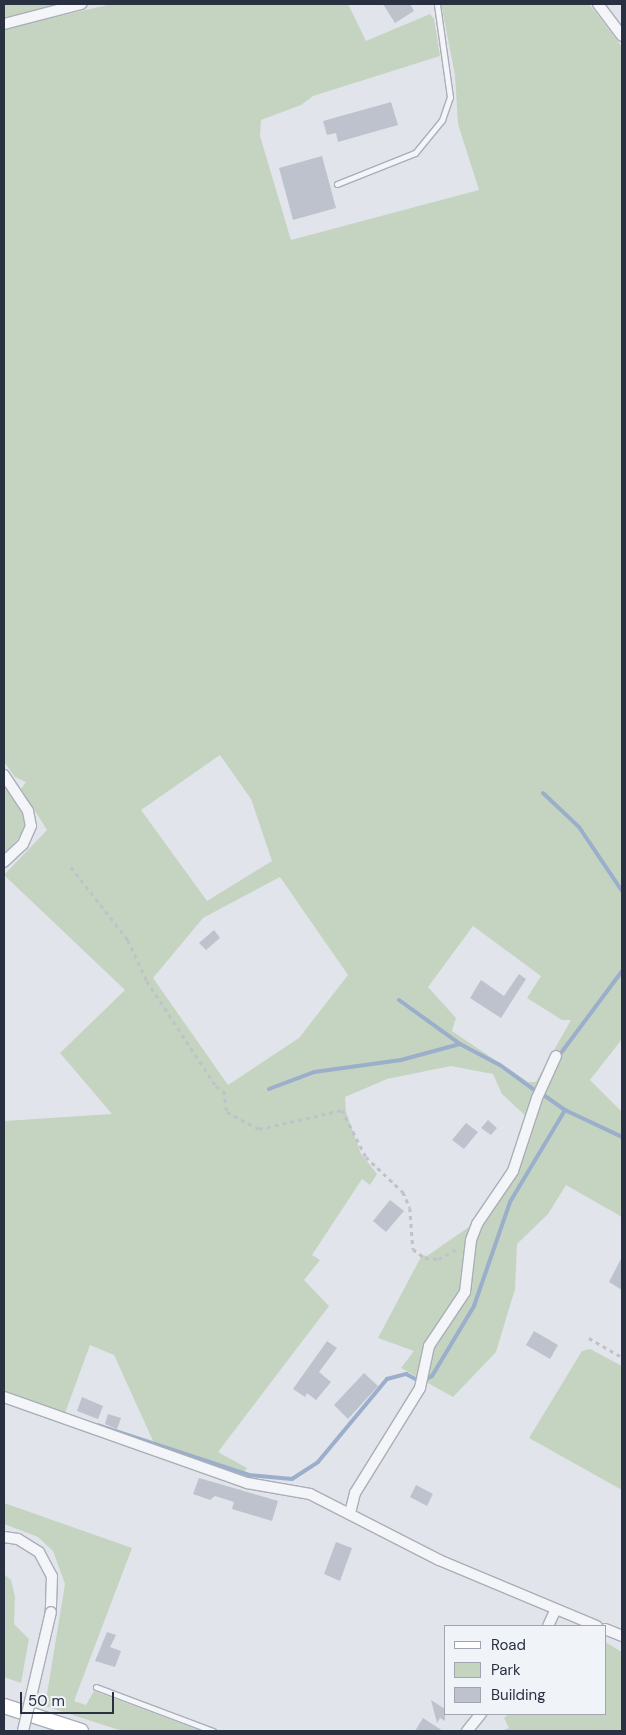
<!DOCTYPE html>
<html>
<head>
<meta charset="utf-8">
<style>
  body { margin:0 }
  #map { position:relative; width:626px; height:1735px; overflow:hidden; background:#e1e4ea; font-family:"DM Sans",sans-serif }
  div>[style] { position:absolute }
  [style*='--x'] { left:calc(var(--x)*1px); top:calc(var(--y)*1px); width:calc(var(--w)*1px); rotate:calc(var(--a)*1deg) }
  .green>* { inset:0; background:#c5d4c1 }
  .stream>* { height:4px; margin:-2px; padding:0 2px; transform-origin:2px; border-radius:2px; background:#9baecb }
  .building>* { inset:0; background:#bec2cd }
  .path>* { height:2.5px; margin-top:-1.25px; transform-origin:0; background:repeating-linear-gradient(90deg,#bec2c9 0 4px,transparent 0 8px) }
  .roads { filter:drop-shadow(1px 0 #aaaeb8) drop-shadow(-1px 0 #aaaeb8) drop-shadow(0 1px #aaaeb8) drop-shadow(0 -1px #aaaeb8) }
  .lane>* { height:5px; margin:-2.5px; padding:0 2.5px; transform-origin:2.5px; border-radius:2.5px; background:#f3f5f8 }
  .street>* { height:10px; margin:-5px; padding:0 5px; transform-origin:5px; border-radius:5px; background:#f3f5f8 }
  .secondary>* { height:14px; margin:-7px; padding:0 7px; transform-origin:7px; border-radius:7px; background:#fff }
  .bridges { filter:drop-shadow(1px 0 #aaaeb8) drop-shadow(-1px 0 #aaaeb8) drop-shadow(0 1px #aaaeb8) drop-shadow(0 -1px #aaaeb8) }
  .street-bridge>* { height:10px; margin:-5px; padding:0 5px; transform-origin:5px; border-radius:5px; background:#f3f5f8 }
  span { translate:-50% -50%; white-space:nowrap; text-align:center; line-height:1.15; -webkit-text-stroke:4px #f0f3f7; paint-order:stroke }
  .frame { position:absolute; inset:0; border:5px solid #283042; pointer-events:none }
  .legend { position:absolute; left:444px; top:1625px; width:162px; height:90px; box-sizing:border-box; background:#f0f3f7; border:1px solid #a0a5af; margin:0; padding:6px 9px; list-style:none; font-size:15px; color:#283042 }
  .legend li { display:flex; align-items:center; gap:10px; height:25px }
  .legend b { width:25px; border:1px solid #a0a5af }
  .scale { position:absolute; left:20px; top:1692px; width:94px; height:22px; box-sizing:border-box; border:2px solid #283042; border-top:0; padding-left:6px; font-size:15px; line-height:18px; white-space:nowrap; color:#283042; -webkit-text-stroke:4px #f0f3f7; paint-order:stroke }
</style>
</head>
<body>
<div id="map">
  <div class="green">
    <i style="clip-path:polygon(4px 4px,75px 4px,4px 20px)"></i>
    <i style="clip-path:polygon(evenodd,112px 4px,348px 4px,366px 41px,430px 14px,434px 19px,440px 56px,313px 96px,301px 105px,261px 120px,260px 136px,291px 240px,479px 190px,458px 124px,455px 75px,441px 4px,589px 4px,622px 47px,622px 1039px,590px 1080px,622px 1112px,622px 1217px,566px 1185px,548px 1214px,517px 1244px,515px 1289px,496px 1352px,453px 1397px,401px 1368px,414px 1351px,378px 1338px,422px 1255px,427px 1256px,492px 1211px,529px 1119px,502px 1094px,493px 1074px,451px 1066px,387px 1079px,345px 1097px,346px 1112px,361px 1154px,377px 1174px,370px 1185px,362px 1179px,312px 1255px,320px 1260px,304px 1280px,329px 1306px,218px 1452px,247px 1468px,239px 1478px,154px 1443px,114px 1355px,90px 1345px,65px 1413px,4px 1391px,4px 1121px,112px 1114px,60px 1053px,125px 990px,4px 875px,47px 830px,21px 789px,26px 782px,15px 777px,4px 762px,4px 29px,112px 4px,220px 755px,251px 799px,272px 861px,207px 901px,141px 810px,220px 755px,112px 4px,280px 877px,348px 975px,299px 1038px,228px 1085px,153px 978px,203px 918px,280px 877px,112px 4px,473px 926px,541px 976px,527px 998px,562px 1020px,571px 1020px,536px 1082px,528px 1082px,452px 1031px,456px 1018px,428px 987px,473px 926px)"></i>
    <i style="clip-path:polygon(4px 786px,26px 819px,24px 832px,4px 854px)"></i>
    <i style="clip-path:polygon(590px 1349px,622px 1366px,622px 1490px,529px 1438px,582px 1351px)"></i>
    <i style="clip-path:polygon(4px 1503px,132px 1548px,74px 1701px,86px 1705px,94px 1691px,201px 1731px,122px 1731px,45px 1706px,65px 1584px,53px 1551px,38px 1537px,4px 1524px)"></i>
    <i style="clip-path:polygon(4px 1574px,11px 1580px,15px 1597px,14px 1624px,29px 1639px,21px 1683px,4px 1677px)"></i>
    <i style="clip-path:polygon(605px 1642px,622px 1652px,622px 1731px,501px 1731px,509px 1728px,504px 1718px,508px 1714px,605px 1714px)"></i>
  </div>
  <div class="stream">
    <i style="--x:543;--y:793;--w:50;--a:43.4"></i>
    <i style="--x:579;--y:827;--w:77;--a:56.1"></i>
    <i style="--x:399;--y:1000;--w:75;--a:35.8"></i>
    <i style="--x:558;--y:1057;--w:107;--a:-53.3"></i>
    <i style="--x:269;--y:1089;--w:48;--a:-20.7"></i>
    <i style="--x:314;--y:1072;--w:88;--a:-7.9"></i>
    <i style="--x:401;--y:1060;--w:61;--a:-15.2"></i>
    <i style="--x:460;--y:1044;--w:45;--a:27.7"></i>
    <i style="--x:500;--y:1065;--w:46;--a:36.1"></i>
    <i style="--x:565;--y:1110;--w:63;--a:25.3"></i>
    <i style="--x:97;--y:1425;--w:160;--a:18.2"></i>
    <i style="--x:249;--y:1475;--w:43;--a:5.3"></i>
    <i style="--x:292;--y:1479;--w:31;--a:-33"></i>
    <i style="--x:318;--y:1462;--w:108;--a:-50.3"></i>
    <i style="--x:387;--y:1379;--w:20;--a:-15"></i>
    <i style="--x:406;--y:1374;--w:17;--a:28"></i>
    <i style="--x:421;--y:1382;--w:13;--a:-29"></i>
    <i style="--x:432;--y:1376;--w:82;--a:-59"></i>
    <i style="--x:474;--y:1306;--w:110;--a:-70.9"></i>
    <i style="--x:510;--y:1202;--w:107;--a:-59.1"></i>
    <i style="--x:565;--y:1110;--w:29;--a:-145"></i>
  </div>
  <div class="building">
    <i style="clip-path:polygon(383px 4px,410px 4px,414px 11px,395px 23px)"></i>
    <i style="clip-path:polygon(391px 102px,398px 125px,338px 142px,336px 133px,327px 135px,323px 121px)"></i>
    <i style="clip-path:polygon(322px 156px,336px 208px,293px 220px,279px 168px)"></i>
    <i style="clip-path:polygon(214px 930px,220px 938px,206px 950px,199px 943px)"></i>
    <i style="clip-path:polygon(519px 974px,526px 979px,501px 1018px,470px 998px,481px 980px,504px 996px)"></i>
    <i style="clip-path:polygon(488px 1120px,497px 1128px,491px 1135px,481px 1128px)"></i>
    <i style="clip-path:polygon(466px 1123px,478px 1132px,464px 1149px,452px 1140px)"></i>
    <i style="clip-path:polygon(390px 1200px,404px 1211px,386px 1232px,373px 1221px)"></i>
    <i style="clip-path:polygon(622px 1257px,622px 1290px,609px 1282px)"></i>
    <i style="clip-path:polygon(534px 1331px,558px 1345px,550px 1359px,526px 1345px)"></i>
    <i style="clip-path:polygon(327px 1341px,337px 1348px,319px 1372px,331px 1382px,316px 1400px,307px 1393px,305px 1397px,293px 1389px)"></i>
    <i style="clip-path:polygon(364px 1373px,378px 1386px,348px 1419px,334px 1405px)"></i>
    <i style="clip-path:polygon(82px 1397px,103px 1406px,98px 1419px,77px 1411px)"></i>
    <i style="clip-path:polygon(108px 1414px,121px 1418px,117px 1429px,105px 1424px)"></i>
    <i style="clip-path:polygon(199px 1478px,278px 1501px,272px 1521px,232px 1509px,234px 1502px,215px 1496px,210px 1500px,193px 1494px)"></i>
    <i style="clip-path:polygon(416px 1485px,433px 1494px,427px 1506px,410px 1497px)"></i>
    <i style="clip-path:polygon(336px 1542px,352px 1548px,340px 1581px,324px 1574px)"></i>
    <i style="clip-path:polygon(107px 1632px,116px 1635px,110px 1647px,121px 1651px,115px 1667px,95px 1661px)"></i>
    <i style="clip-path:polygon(431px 1700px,445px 1709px,445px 1721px,440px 1718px,437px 1723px)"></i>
    <i style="clip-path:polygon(423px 1718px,443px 1731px,415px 1731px)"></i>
  </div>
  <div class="path">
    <i style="--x:71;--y:867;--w:93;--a:52"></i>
    <i style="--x:128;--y:940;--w:45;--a:65.1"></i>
    <i style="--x:147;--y:981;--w:126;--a:56.7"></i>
    <i style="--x:216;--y:1086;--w:9;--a:32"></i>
    <i style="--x:224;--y:1091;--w:21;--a:82"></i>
    <i style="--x:227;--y:1112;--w:36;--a:28"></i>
    <i style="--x:259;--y:1129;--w:85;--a:-12.9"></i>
    <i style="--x:342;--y:1110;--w:53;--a:62.9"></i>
    <i style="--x:366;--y:1157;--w:51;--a:43.4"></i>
    <i style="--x:403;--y:1192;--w:17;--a:66"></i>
    <i style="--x:410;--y:1208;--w:41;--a:85.8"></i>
    <i style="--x:413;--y:1249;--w:15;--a:37"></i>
    <i style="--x:425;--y:1258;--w:13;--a:4"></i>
    <i style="--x:438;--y:1259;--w:24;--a:-28"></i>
    <i style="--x:589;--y:1338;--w:38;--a:30"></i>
  </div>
  <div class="roads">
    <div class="lane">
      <i style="--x:337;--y:184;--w:84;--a:-21.7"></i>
      <i style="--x:415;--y:153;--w:43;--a:-50.7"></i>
      <i style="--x:442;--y:120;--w:24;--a:-71"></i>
      <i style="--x:450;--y:97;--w:94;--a:-98"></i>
      <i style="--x:96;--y:1687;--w:125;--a:20.6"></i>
    </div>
    <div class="street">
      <i style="--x:598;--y:4;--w:40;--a:53"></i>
      <i style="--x:4;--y:24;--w:80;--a:-14.6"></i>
      <i style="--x:4;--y:775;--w:43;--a:56.3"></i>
      <i style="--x:28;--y:811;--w:15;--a:79"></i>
      <i style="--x:31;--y:826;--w:20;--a:114"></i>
      <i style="--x:23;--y:844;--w:26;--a:137"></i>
      <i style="--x:4;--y:1397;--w:258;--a:19.5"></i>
      <i style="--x:247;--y:1483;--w:64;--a:9.9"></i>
      <i style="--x:310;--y:1494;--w:145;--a:27.1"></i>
      <i style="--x:439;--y:1560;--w:171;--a:22.7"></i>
      <i style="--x:350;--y:1513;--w:21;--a:-76"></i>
      <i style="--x:355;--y:1493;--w:123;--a:-58.2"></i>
      <i style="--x:420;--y:1388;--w:43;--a:-77.9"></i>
      <i style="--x:429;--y:1346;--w:65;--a:-56.3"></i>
      <i style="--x:465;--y:1292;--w:52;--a:-83.4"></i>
      <i style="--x:471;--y:1240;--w:17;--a:-69"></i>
      <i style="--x:477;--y:1224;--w:64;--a:-55.8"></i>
      <i style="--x:513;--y:1171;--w:77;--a:-71.8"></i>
      <i style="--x:537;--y:1098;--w:46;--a:-65.7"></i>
      <i style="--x:4;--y:1537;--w:14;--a:8"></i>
      <i style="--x:18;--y:1539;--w:25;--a:32"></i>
      <i style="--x:39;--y:1552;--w:27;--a:62"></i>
      <i style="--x:52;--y:1576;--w:36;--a:92"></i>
      <i style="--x:548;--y:1626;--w:17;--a:-65"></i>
      <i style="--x:605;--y:1629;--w:18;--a:22"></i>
      <i style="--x:467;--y:1731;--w:22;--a:-51"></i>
    </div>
    <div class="secondary">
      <i style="--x:4;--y:1706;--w:81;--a:18"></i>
    </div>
  </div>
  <div class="bridges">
    <div class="street-bridge">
      <i style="--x:23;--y:1731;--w:122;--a:-76.8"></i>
    </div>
  </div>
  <div class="frame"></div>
  <ul class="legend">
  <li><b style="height:6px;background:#fff"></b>Road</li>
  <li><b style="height:14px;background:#c5d4c1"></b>Park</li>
  <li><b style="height:14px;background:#bec2cd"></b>Building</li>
  </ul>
  <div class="scale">50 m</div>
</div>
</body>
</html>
